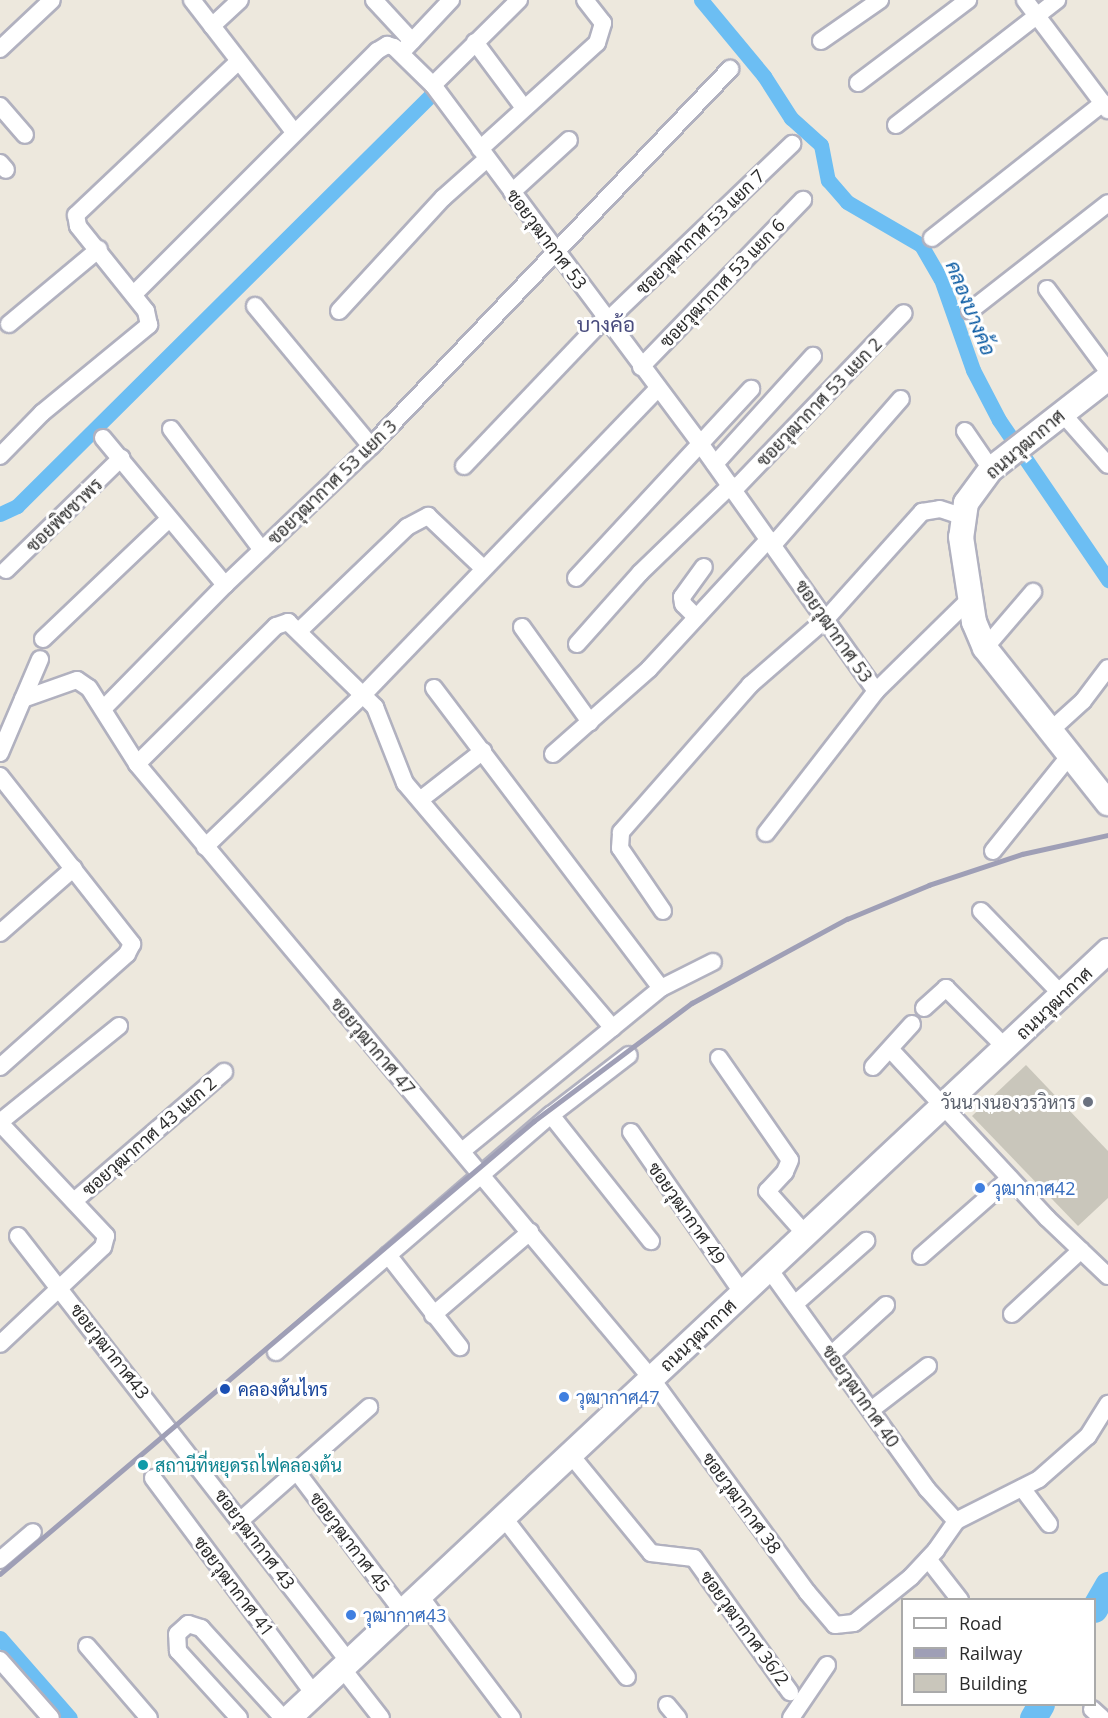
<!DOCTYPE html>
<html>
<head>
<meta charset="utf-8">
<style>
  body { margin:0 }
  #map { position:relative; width:1108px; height:1718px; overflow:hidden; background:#ede8dd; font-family:"Open Sans",Sarabun,sans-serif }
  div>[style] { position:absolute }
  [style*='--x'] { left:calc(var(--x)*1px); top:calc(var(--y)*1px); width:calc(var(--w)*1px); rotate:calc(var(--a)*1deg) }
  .canal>* { height:15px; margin:-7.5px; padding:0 7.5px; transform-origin:7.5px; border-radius:7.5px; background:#6cbef3 }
  .river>* { height:27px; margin:-13.5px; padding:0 13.5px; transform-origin:13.5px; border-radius:13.5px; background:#6cbef3 }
  .building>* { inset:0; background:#c9c6bb }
  .roads { filter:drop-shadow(2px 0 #b1b1bf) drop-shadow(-2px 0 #b1b1bf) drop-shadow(0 2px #b1b1bf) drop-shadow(0 -2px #b1b1bf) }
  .minor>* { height:16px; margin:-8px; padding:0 8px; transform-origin:8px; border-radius:8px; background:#fff }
  .secondary>* { height:24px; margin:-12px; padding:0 12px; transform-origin:12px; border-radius:12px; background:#fff }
  .rail>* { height:4.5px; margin:-2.25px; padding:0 2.25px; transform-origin:2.25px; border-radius:2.25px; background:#9f9fb6 }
  .dots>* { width:16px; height:16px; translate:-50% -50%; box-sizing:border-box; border:3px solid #fff; border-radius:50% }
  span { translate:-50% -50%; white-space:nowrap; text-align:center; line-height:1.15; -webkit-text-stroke:6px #fff; paint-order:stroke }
  .street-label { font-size:18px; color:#2b2b2b }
  .worship-label { font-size:18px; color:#5b616d }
  .right { translate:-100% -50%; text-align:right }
  .shop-label { font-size:18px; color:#366cbe }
  .left { translate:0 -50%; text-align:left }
  .transit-label { font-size:18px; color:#164399 }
  .culture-label { font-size:18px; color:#0d838f }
  .water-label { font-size:20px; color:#0859a2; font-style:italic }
  .quarter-label { font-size:21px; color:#494c7e }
  .legend { position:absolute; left:901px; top:1598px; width:195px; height:108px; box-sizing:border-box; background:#fff; border:2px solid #aaa; margin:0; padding:8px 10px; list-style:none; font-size:18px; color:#2b2b2b }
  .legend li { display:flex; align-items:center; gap:12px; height:30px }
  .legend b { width:30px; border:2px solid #aaa }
</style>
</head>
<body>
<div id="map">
  <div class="canal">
    <i style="--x:701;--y:0;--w:99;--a:50.3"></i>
    <i style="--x:764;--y:76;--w:50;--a:57.3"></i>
    <i style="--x:791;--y:118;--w:40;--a:42"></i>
    <i style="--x:821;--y:145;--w:36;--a:79"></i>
    <i style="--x:828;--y:180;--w:29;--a:49"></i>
    <i style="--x:847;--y:202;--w:86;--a:30.2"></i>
    <i style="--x:921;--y:245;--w:39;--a:60"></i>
    <i style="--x:941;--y:279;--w:96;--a:70.6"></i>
    <i style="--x:973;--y:370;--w:56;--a:62.5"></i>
    <i style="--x:999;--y:420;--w:194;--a:55.7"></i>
    <i style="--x:0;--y:514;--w:19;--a:-25"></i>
    <i style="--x:17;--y:506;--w:583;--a:-44.79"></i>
    <i style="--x:0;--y:1638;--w:106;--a:48.8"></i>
  </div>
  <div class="river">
    <i style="--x:1094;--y:1609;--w:28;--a:-60"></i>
    <i style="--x:1033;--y:1718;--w:16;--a:-60"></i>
  </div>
  <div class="building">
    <i style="clip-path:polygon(1026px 1065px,1108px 1151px,1108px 1198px,1078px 1226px,972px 1116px)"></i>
  </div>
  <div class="roads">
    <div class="minor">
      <i style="--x:192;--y:0;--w:167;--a:52.3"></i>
      <i style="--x:374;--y:0;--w:56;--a:47.2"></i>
      <i style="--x:1025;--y:0;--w:138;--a:53"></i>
      <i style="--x:212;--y:26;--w:38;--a:-43"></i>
      <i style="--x:821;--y:41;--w:72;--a:-34.8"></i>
      <i style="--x:475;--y:42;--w:82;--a:53.4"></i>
      <i style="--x:0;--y:49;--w:71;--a:-43.3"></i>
      <i style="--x:401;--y:53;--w:73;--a:-46.7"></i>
      <i style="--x:858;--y:83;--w:138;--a:-37"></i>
      <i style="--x:433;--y:85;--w:121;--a:-44.7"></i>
      <i style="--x:0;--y:106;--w:38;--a:49"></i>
      <i style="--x:896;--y:125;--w:204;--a:-37.8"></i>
      <i style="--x:480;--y:149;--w:158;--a:-42.2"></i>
      <i style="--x:597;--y:43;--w:21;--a:-73"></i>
      <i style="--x:603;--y:23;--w:29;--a:-128"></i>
      <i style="--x:0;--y:163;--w:9;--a:49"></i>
      <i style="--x:512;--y:192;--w:77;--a:-42.4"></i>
      <i style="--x:932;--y:238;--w:218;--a:-38.3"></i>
      <i style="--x:1047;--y:289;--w:102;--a:53.4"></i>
      <i style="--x:134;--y:294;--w:344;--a:-45"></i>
      <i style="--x:377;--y:51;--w:12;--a:-31"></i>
      <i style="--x:387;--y:45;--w:7;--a:16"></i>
      <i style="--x:394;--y:47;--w:54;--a:44.3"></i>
      <i style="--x:433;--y:85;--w:445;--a:53.3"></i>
      <i style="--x:699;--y:442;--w:305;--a:54.6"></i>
      <i style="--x:255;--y:306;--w:182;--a:50.4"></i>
      <i style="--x:339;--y:311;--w:154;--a:-47.4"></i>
      <i style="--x:443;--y:198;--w:59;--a:-41.6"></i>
      <i style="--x:970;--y:311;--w:175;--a:-38"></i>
      <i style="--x:608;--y:320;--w:255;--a:-43.7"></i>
      <i style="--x:9;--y:324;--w:117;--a:-39.8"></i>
      <i style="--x:641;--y:367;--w:233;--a:-45.9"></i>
      <i style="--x:1062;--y:413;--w:69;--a:48.5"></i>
      <i style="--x:171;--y:429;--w:151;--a:53.1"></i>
      <i style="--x:965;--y:431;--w:46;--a:55.6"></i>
      <i style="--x:103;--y:438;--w:191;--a:50.3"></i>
      <i style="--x:0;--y:456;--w:60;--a:-45.7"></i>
      <i style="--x:42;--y:413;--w:139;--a:-39.4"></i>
      <i style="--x:149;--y:325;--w:14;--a:-102"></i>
      <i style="--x:146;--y:311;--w:109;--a:-128.7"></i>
      <i style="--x:78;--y:226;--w:11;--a:-100"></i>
      <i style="--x:76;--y:215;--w:223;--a:-43.4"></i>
      <i style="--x:715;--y:464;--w:146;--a:-47.8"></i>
      <i style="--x:464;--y:466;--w:206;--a:-46.4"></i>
      <i style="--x:734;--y:490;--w:245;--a:-46.2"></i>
      <i style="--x:773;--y:545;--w:194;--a:-48.8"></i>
      <i style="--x:6;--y:570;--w:161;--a:-44.2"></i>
      <i style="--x:576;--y:578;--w:258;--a:-47.2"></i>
      <i style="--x:696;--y:617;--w:18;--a:-135"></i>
      <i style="--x:683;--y:604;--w:7;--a:-98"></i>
      <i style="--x:682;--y:597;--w:37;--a:-54"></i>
      <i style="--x:522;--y:627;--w:117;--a:54.4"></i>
      <i style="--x:299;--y:631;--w:150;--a:-43.9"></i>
      <i style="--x:407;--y:527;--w:24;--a:-28"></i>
      <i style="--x:428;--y:516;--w:74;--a:43.4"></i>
      <i style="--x:43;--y:639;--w:173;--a:-43.6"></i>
      <i style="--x:577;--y:644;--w:95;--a:-48.4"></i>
      <i style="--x:640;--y:573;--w:127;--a:-44"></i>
      <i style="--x:985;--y:648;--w:74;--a:-49.4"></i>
      <i style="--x:434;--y:688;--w:376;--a:52.9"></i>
      <i style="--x:23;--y:699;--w:57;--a:-19.4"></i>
      <i style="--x:77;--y:680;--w:14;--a:34"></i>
      <i style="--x:89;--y:688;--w:90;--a:57.7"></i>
      <i style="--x:137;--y:764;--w:801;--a:50.07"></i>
      <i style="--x:651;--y:1378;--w:265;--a:53.9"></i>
      <i style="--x:807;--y:1592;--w:43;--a:49.7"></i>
      <i style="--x:835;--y:1625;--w:19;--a:-6"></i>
      <i style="--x:854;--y:1623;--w:73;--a:-38.9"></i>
      <i style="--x:911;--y:1577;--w:37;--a:-47"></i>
      <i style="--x:936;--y:1550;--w:35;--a:-55"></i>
      <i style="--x:956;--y:1521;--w:93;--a:-26.8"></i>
      <i style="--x:1039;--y:1479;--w:65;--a:-41.3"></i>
      <i style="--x:1088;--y:1436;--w:38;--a:-58"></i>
      <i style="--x:104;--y:708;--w:173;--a:-45.5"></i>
      <i style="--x:225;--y:585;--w:202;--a:-43.6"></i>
      <i style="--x:371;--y:446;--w:521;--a:-46.4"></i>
      <i style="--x:1051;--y:730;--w:43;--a:-42.2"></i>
      <i style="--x:1083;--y:701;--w:41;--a:-52.9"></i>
      <i style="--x:0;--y:753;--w:102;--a:-66.9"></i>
      <i style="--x:553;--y:754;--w:128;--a:-41.5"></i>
      <i style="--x:649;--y:669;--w:177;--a:-47.3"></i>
      <i style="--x:137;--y:764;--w:196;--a:-44.8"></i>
      <i style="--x:276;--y:626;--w:13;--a:-18"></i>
      <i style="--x:288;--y:622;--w:122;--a:44.3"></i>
      <i style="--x:375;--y:707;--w:82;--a:68.5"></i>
      <i style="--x:405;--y:783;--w:321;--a:49.7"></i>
      <i style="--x:0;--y:776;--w:214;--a:51.8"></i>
      <i style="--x:132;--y:944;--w:11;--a:117"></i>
      <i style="--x:127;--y:954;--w:170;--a:138.3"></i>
      <i style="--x:420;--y:800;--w:80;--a:-37.9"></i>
      <i style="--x:766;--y:833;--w:180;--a:-52.2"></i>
      <i style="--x:876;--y:691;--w:132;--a:-44.4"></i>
      <i style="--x:205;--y:847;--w:218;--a:-43.9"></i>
      <i style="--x:362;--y:696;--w:427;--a:-46.1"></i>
      <i style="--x:993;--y:851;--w:124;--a:-51.2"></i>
      <i style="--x:663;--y:911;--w:76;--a:-124.3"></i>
      <i style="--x:620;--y:848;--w:16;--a:-86"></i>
      <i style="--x:621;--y:832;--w:196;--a:-48.7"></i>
      <i style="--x:750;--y:685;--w:101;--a:-41"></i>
      <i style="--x:826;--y:619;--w:144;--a:-48.1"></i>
      <i style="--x:922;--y:512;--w:18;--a:-9"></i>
      <i style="--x:940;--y:509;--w:22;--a:18"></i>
      <i style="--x:981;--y:911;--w:117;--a:46"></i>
      <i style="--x:0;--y:933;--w:98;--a:-41.3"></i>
      <i style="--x:924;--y:1008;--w:30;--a:-42"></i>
      <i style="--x:946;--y:988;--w:85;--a:45"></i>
      <i style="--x:890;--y:1049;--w:231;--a:47.1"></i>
      <i style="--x:1047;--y:1218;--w:84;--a:43.6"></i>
      <i style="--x:719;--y:1058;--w:124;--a:55.2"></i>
      <i style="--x:790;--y:1160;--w:13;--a:113"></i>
      <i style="--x:785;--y:1172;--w:26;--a:133"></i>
      <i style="--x:767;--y:1191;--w:59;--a:48.4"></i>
      <i style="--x:873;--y:1067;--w:58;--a:-47.8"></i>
      <i style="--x:551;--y:1115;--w:161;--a:51.6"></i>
      <i style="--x:0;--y:1122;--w:153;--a:-38.9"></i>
      <i style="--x:0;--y:1123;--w:155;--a:46.8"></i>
      <i style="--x:106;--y:1236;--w:11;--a:105"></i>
      <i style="--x:103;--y:1247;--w:141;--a:136.7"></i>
      <i style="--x:631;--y:1132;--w:197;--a:55.3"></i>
      <i style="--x:462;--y:1151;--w:257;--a:-39.3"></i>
      <i style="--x:661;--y:988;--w:58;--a:-26.6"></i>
      <i style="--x:74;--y:1201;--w:198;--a:-40.7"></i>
      <i style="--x:18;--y:1236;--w:539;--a:52.15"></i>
      <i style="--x:388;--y:1255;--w:117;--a:52"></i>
      <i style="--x:921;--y:1256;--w:118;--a:-41.2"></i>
      <i style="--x:769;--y:1269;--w:271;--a:54.3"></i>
      <i style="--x:927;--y:1489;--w:43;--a:47.8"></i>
      <i style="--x:796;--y:1303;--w:94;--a:-41.5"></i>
      <i style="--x:1012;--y:1314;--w:94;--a:-42.8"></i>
      <i style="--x:433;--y:1315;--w:128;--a:-40.6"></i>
      <i style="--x:276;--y:1352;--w:363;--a:-40.8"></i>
      <i style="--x:551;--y:1115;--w:98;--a:-37.6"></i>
      <i style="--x:832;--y:1354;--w:73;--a:-42.2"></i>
      <i style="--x:871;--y:1410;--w:72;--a:-37.7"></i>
      <i style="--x:570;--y:1454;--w:128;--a:50.7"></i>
      <i style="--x:651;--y:1553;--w:43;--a:6.6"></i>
      <i style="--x:694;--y:1558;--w:165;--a:54.4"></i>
      <i style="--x:297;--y:1472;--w:176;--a:52.9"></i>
      <i style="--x:153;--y:1478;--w:269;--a:53.3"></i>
      <i style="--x:1022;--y:1488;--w:45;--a:53.1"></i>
      <i style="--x:504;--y:1518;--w:201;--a:52.3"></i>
      <i style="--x:241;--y:1520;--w:171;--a:-41.4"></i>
      <i style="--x:928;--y:1559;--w:52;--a:52"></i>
      <i style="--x:0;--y:1560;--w:43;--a:-40.3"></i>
      <i style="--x:420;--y:1596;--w:153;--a:53"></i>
      <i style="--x:87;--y:1646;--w:95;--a:49.3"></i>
      <i style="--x:0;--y:1660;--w:77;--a:48.7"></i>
      <i style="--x:342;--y:1668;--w:63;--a:52"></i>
      <i style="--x:667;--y:1705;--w:17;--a:50"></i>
      <i style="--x:1092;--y:1709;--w:13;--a:42"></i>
      <i style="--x:239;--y:1718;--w:91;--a:-132.3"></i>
      <i style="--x:178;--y:1651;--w:17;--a:-93"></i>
      <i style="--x:177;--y:1634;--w:15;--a:-42"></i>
      <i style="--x:188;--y:1624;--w:14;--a:17"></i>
      <i style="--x:201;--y:1628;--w:122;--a:47.7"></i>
      <i style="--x:791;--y:1718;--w:64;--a:-55.8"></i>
    </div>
    <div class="secondary">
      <i style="--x:1108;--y:378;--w:148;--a:142.1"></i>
      <i style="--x:991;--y:469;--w:42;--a:126.3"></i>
      <i style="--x:966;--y:503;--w:34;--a:98"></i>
      <i style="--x:961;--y:537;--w:86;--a:81.3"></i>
      <i style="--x:974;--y:622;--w:28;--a:67"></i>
      <i style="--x:985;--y:648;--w:198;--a:51.6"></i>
      <i style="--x:289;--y:1718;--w:1122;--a:-43.12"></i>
    </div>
  </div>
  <div class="rail">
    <i style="--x:0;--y:1574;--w:700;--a:-40.31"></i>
    <i style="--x:534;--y:1121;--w:197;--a:-36.8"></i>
    <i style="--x:692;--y:1003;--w:176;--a:-28.5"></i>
    <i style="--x:847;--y:919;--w:89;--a:-22.5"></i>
    <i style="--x:929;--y:885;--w:98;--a:-18.4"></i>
    <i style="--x:1022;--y:854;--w:88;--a:-12.5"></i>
  </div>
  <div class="dots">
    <i style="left:1088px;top:1102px;background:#6b7280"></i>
    <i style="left:980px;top:1188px;background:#3f7fe0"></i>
    <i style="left:225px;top:1389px;background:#1a4fb4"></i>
    <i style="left:564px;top:1397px;background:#3f7fe0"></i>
    <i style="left:143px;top:1465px;background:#0f9aa8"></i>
    <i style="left:351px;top:1615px;background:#3f7fe0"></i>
  </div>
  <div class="street-label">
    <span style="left:700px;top:232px;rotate:-44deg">ซอยวุฒากาศ 53 แยก 7</span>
    <span style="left:547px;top:239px;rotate:53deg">ซอยวุฒากาศ 53</span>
    <span style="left:722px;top:283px;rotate:-46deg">ซอยวุฒากาศ 53 แยก 6</span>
    <span style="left:819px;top:402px;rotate:-46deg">ซอยวุฒากาศ 53 แยก 2</span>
    <span style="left:1025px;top:444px;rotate:-40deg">ถนนวุฒากาศ</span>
    <span style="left:332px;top:482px;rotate:-44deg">ซอยวุฒากาศ 53 แยก 3</span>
    <span style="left:64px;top:515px;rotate:-44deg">ซอยพิชชาพร</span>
    <span style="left:834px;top:631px;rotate:55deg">ซอยวุฒากาศ 53</span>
    <span style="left:1054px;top:1003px;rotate:-43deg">ถนนวุฒากาศ</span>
    <span style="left:373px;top:1046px;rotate:50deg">ซอยวุฒากาศ 47</span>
    <span style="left:149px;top:1136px;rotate:-41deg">ซอยวุฒากาศ 43 แยก 2</span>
    <span style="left:687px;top:1213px;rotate:55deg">ซอยวุฒากาศ 49</span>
    <span style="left:698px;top:1335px;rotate:-43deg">ถนนวุฒากาศ</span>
    <span style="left:110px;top:1351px;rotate:52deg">ซอยวุฒากาศ43</span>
    <span style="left:861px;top:1396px;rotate:55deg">ซอยวุฒากาศ 40</span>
    <span style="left:742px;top:1503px;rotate:54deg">ซอยวุฒากาศ 38</span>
    <span style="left:255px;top:1539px;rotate:53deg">ซอยวุฒากาศ 43</span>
    <span style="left:350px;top:1542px;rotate:53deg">ซอยวุฒากาศ 45</span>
    <span style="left:234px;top:1586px;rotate:53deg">ซอยวุฒากาศ 41</span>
    <span style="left:745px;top:1628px;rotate:54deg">ซอยวุฒากาศ 36/2</span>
  </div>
  <div class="worship-label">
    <span class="right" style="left:1076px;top:1102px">วันนางนองวรวิหาร</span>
  </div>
  <div class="shop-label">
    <span class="left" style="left:992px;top:1188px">วุฒากาศ42</span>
    <span class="left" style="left:576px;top:1397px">วุฒากาศ47</span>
    <span class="left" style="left:363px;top:1615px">วุฒากาศ43</span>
  </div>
  <div class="transit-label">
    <span class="left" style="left:238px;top:1389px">คลองต้นไทร</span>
  </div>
  <div class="culture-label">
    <span class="left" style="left:155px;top:1465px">สถานีที่หยุดรถไฟคลองต้น</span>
  </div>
  <div class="water-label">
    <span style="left:971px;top:308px;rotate:68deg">คลองบางค้อ</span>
  </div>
  <div class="quarter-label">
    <span style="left:606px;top:324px">บางค้อ</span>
  </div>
  <ul class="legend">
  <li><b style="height:8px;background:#fff"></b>Road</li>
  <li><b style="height:8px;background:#9f9fb6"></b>Railway</li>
  <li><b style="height:16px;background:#c9c6bb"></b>Building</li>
  </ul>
</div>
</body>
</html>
